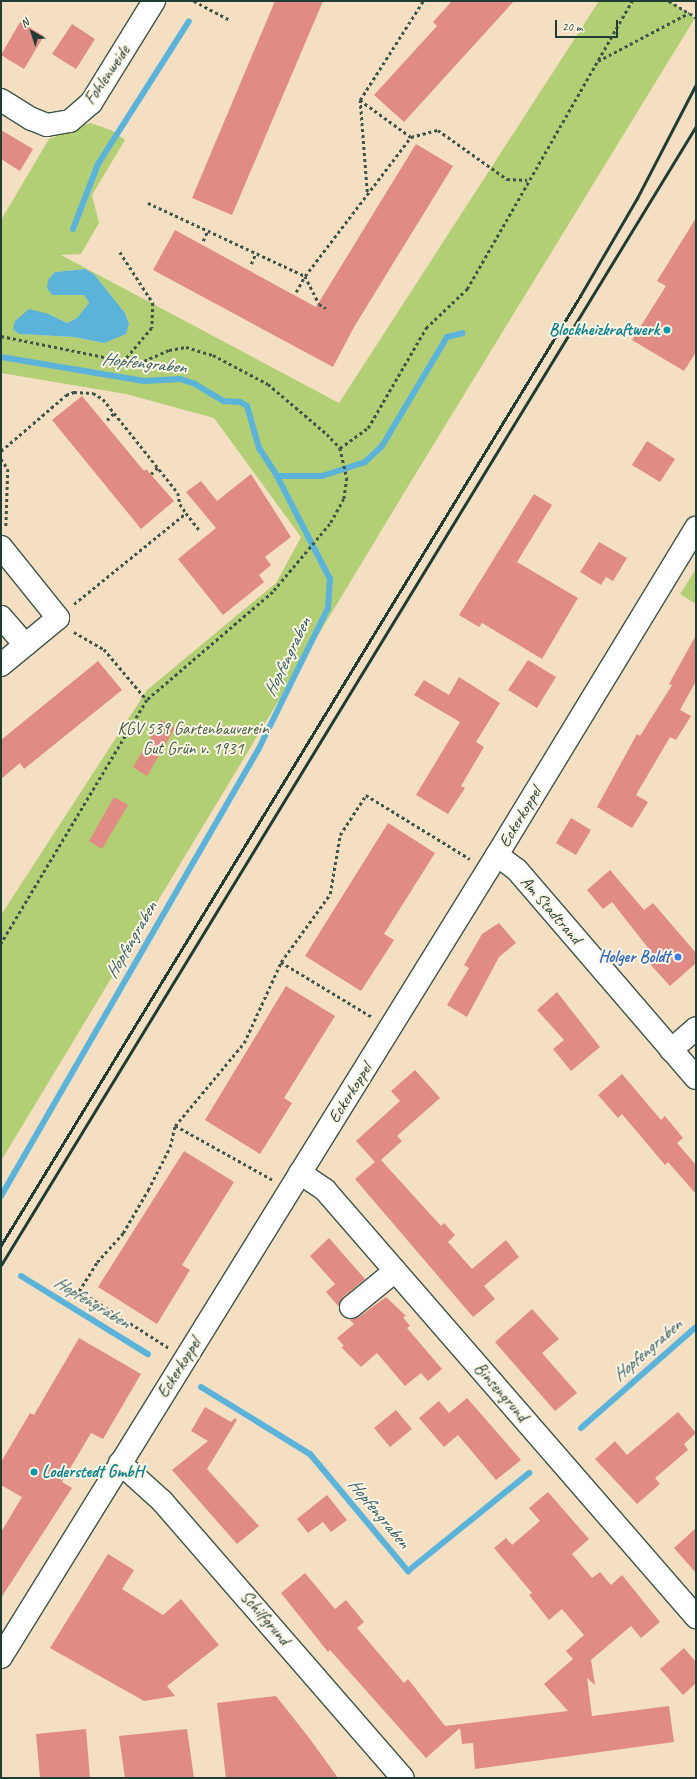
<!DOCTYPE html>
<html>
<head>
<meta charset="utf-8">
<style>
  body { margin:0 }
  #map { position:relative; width:697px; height:1779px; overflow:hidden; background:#f4dfc3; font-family:Caveat,sans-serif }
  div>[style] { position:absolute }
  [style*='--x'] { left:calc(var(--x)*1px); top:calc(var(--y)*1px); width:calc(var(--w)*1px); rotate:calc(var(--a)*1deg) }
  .green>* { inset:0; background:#b3cf75 }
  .water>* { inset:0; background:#5cb3d9 }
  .stream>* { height:6px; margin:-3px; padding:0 3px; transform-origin:3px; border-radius:3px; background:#5cb3d9 }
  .building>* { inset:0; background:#e08c84 }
  .path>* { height:2.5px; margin-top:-1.25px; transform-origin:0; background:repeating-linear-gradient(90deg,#3f5549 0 3px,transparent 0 6px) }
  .roads { filter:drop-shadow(1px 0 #3f5549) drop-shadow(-1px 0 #3f5549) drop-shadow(0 1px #3f5549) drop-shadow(0 -1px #3f5549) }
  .minor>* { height:22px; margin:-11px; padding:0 11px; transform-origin:11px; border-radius:11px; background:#fff }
  .rail>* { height:3px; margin:-1.5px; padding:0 1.5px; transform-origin:1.5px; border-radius:1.5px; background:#1f3d34 }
  .dots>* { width:11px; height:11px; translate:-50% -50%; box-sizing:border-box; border:2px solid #fcf5e5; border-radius:50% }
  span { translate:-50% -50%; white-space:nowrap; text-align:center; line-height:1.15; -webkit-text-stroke:4px #fcf5e5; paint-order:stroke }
  .street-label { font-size:17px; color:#1f3d34 }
  .culture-label { font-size:17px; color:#0d838f; font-weight:700 }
  .right { translate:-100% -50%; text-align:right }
  .left { translate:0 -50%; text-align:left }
  .park-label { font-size:17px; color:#3d5a41 }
  .shop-label { font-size:17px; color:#366cbe; font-weight:700 }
  .water-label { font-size:18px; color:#2e5a5d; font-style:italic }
  .frame { position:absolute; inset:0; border:2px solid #1f3d34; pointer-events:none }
  .north { position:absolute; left:12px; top:12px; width:40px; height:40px; -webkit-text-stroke:3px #fcf5e5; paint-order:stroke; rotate:321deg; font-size:11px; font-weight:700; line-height:16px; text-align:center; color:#1f3d34 }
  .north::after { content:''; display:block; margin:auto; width:14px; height:18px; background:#1f3d34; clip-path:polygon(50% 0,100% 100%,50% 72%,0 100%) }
  .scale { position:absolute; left:555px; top:20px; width:63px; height:18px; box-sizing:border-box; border:2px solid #1f3d34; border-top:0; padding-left:5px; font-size:12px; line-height:14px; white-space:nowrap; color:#1f3d34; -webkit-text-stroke:3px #fcf5e5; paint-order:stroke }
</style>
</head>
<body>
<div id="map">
  <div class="green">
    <i style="clip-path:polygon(evenodd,599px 1px,670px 1px,695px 18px,410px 483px,1px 1161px,1px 915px,147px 690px,276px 583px,301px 537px,214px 418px,126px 394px,1px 373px,1px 220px,49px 139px,90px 123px,111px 130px,125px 140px,92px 195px,99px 223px,81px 254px,61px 255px,339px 403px,599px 1px,85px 269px,94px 274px,125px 313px,129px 324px,104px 343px,74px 337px,19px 334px,49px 314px,67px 323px,77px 318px,89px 303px,84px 295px,73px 295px,55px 272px,85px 269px)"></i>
    <i style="clip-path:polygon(696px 569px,696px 604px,680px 594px)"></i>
  </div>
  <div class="water">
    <i style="clip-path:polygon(85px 269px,94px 274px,125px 313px,129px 324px,126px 334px,104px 343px,74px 337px,19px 334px,13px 329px,15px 321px,29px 309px,49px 314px,67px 323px,77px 318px,89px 303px,84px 295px,52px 295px,47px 288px,48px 280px,55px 272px)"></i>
  </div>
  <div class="stream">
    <i style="--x:73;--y:229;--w:70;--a:-69"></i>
    <i style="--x:98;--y:164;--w:169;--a:-57.5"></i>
    <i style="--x:1;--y:357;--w:145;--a:9.5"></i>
    <i style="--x:144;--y:381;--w:36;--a:-3"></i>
    <i style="--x:180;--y:379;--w:16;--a:18"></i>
    <i style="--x:195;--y:384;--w:33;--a:31"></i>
    <i style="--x:223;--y:401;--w:17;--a:3"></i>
    <i style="--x:240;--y:402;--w:8;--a:30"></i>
    <i style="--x:247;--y:406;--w:44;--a:74.1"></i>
    <i style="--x:259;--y:448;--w:33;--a:57"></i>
    <i style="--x:277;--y:476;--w:116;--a:62.8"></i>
    <i style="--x:330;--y:579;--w:29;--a:94"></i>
    <i style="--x:328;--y:608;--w:158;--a:116.2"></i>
    <i style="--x:258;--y:750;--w:515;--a:119.95"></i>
    <i style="--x:277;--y:476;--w:45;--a:0"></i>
    <i style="--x:322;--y:476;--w:45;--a:-18"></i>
    <i style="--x:365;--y:462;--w:23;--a:-43"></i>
    <i style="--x:382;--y:446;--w:127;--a:-59.2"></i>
    <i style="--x:447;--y:337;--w:16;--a:-14"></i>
    <i style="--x:21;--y:1276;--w:149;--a:31.6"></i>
    <i style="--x:201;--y:1387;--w:128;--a:31.6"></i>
    <i style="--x:310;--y:1454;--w:153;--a:50.1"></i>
    <i style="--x:408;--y:1571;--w:156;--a:-39"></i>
    <i style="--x:581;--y:1428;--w:153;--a:-41.3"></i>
  </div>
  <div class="building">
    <i style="clip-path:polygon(275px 1px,323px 1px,232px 215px,192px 198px)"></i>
    <i style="clip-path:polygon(452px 1px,514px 1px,404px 122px,374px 95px,437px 26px,433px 22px)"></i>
    <i style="clip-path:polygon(20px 22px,44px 36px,24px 69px,1px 55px)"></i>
    <i style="clip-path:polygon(72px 24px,95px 39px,76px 69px,52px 54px)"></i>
    <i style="clip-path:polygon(1px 130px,33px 149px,20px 171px,1px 159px)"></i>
    <i style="clip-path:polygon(416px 144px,453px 166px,354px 327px,333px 367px,153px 270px,175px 230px,316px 307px)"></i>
    <i style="clip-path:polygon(696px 218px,696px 352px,684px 371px,632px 340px,666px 286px,657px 281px)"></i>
    <i style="clip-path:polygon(82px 396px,144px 471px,146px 469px,174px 501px,141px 529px,52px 420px)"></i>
    <i style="clip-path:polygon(647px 441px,675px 459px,660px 482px,632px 465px)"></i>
    <i style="clip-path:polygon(251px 474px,291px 537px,265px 557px,271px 565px,259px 575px,264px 582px,223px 615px,178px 559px,216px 528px,186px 492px,201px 481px,217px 501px)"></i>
    <i style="clip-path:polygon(534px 494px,552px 505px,517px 562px,578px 598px,542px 659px,482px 623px,479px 627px,459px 615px)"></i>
    <i style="clip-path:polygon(599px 542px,627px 558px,613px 581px,606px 577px,601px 585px,580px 572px)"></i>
    <i style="clip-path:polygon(696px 635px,696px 681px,680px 710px,691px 716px,676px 740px,670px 737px,636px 795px,648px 802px,632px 828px,597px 807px,637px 734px,640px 736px,672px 685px,669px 684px)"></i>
    <i style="clip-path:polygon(528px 660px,556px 677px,537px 708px,508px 690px)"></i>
    <i style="clip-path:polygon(98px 661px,122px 690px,24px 769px,20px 763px,1px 779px,1px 740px)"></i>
    <i style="clip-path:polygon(459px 677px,500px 703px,476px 742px,484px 747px,461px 786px,465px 788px,448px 814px,416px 795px,460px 722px,414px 695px,424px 680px,449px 695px)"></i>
    <i style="clip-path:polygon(161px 720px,175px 728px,147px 776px,133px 767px)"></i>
    <i style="clip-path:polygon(114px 797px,128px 805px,102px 849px,89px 841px)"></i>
    <i style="clip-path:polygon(571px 818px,591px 830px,576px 855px,556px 843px)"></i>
    <i style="clip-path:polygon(388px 823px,435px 853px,384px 934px,394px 940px,361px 991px,305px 956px)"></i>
    <i style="clip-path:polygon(610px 870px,644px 910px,653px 903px,696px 953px,696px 963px,670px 986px,650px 964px,656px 958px,612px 902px,603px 909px,587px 890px)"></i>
    <i style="clip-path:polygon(499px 923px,516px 943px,499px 957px,467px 1017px,447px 1005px,469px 968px,464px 965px,482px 934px)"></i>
    <i style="clip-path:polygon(286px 986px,335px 1016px,284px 1098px,292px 1103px,260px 1154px,205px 1120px)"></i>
    <i style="clip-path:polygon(557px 992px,600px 1047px,571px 1071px,553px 1049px,564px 1040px,537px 1010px)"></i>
    <i style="clip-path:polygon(415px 1070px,440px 1098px,397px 1136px,402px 1141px,381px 1160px,441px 1226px,444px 1223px,455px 1235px,448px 1242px,472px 1269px,506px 1240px,519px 1257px,484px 1286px,495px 1299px,473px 1317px,355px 1179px,375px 1162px,356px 1141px,400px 1101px,391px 1091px)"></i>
    <i style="clip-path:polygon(622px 1074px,661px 1120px,665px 1116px,683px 1138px,677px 1143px,696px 1165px,696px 1194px,668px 1162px,665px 1165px,622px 1114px,618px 1118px,598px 1095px)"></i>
    <i style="clip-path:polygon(184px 1151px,234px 1182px,182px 1265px,190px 1270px,157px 1324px,98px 1287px)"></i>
    <i style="clip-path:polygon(329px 1238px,365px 1279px,343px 1297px,339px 1307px,326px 1292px,335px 1284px,310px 1256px)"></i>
    <i style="clip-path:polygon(386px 1297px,406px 1316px,403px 1317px,410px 1326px,407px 1328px,442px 1369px,428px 1381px,421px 1373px,405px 1386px,377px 1353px,361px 1367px,341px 1347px,344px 1346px,337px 1338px,354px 1324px,349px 1319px,359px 1317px)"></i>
    <i style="clip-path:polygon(532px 1309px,559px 1339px,542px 1353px,577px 1393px,555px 1411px,495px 1342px)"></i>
    <i style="clip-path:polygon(79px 1338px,141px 1374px,103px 1439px,91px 1433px,62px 1482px,72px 1488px,1px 1598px,1px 1532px,22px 1497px,1px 1485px,1px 1462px,30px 1413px,34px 1415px)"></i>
    <i style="clip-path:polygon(467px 1398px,521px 1460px,496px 1480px,458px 1435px,444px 1447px,419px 1418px,439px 1401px,449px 1413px)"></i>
    <i style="clip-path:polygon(205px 1407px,231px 1422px,235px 1418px,237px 1420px,207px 1469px,259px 1526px,237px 1544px,172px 1470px,208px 1441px,191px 1431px)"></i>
    <i style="clip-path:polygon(396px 1410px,412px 1429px,390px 1447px,374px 1428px)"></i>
    <i style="clip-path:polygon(678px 1412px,696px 1433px,684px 1444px,688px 1450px,655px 1478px,660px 1484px,637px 1504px,595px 1459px,615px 1441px,627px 1455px)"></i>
    <i style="clip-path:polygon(548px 1492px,589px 1539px,572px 1554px,592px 1578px,600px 1572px,611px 1585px,622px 1575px,660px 1622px,641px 1638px,631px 1626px,591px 1660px,595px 1685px,587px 1678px,592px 1716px,669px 1706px,674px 1742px,475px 1769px,473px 1743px,462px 1744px,460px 1728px,426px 1758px,330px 1650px,328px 1652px,281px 1593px,305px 1573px,335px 1609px,346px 1600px,364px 1622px,357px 1628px,404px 1683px,408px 1679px,445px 1726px,568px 1711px,544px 1684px,573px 1659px,566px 1651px,584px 1635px,562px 1609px,549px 1620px,529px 1595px,532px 1593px,494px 1548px,506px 1538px,512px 1545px,540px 1521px,529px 1508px)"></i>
    <i style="clip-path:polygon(327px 1495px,347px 1520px,331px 1532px,323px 1522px,308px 1533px,297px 1519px)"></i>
    <i style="clip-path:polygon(696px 1528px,696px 1573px,674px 1548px)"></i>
    <i style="clip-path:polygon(108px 1554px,134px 1570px,122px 1589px,163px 1615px,181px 1599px,219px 1645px,167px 1686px,175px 1696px,144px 1701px,50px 1648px)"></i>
    <i style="clip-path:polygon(684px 1648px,696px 1662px,696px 1683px,683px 1695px,660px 1669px)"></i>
    <i style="clip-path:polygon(276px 1696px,310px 1739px,338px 1778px,226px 1778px,217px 1703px)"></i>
    <i style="clip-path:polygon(86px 1729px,90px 1778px,40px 1778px,36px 1734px)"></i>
    <i style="clip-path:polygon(187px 1729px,194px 1778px,125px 1778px,119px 1736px)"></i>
  </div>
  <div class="path">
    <i style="--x:194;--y:1;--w:41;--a:27.8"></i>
    <i style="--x:669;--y:1;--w:31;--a:31"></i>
    <i style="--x:598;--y:61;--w:103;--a:-27.8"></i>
    <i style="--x:360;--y:100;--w:63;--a:36"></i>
    <i style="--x:411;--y:137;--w:28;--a:-15"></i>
    <i style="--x:438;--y:130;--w:85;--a:35.4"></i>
    <i style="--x:507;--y:179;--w:20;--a:3"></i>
    <i style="--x:367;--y:192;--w:92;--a:-94.4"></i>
    <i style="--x:360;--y:100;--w:117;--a:-57.5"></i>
    <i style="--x:148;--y:203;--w:173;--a:24.9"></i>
    <i style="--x:305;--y:276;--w:175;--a:-52.7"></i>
    <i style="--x:203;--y:241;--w:12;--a:-66"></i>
    <i style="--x:120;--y:252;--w:61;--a:57.1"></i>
    <i style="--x:153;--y:303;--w:25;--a:92"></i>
    <i style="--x:152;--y:328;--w:43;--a:130.3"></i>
    <i style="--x:251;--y:264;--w:12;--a:-66"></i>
    <i style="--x:305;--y:276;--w:31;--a:63"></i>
    <i style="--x:319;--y:304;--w:8;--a:30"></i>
    <i style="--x:296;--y:292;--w:18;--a:-61"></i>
    <i style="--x:1;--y:336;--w:126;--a:11.5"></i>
    <i style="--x:124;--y:361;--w:20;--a:0"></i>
    <i style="--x:144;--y:361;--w:27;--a:-24"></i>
    <i style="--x:169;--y:350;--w:17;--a:-10"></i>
    <i style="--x:186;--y:347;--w:28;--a:17"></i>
    <i style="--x:213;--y:355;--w:62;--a:27.8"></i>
    <i style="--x:268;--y:384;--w:77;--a:40.3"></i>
    <i style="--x:327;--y:434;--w:19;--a:47"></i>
    <i style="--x:340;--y:448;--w:31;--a:77"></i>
    <i style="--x:347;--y:478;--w:21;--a:98"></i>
    <i style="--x:344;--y:499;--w:29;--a:119"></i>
    <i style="--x:330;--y:524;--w:89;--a:130"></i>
    <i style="--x:273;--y:592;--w:166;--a:139.4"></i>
    <i style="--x:147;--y:700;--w:284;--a:120.9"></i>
    <i style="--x:107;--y:420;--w:10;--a:-45"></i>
    <i style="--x:340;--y:448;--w:34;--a:-36"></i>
    <i style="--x:368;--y:428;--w:116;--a:-59.9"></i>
    <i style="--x:426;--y:328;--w:57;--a:-43.6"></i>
    <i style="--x:467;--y:289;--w:332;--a:-60.2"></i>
    <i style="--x:1;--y:451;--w:86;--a:-40.7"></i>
    <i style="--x:66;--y:395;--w:9;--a:-21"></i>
    <i style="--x:74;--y:392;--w:19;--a:3"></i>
    <i style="--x:93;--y:393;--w:12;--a:31"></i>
    <i style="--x:103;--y:399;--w:120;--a:51.4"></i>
    <i style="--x:178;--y:493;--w:11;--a:80"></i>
    <i style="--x:180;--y:504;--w:11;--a:56"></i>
    <i style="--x:1;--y:459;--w:12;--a:55"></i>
    <i style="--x:8;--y:469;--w:59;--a:91.9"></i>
    <i style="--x:151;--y:474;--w:10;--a:-45"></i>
    <i style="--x:74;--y:604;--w:144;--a:-39.1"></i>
    <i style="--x:186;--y:513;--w:23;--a:52"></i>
    <i style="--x:74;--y:632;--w:34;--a:30"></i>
    <i style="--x:104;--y:649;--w:67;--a:49.9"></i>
    <i style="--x:281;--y:962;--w:84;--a:-54.2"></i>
    <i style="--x:330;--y:894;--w:60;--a:-80.4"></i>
    <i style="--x:340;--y:835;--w:48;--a:-57"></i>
    <i style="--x:366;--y:795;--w:122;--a:31.6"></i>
    <i style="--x:272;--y:1180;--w:111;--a:-150.9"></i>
    <i style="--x:175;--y:1126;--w:108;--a:-50.3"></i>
    <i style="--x:244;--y:1043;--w:89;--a:-65.4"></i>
    <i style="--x:281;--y:962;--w:106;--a:31.1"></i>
    <i style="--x:168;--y:1348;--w:106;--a:-147.4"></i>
    <i style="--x:79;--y:1291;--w:34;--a:-58"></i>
    <i style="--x:97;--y:1262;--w:39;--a:-48"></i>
    <i style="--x:123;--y:1233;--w:50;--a:-59.8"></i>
    <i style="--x:148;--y:1190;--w:48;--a:-62.9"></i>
    <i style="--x:170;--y:1147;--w:22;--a:-77"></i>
  </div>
  <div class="roads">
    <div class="minor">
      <i style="--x:1;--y:100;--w:36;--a:32"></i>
      <i style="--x:32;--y:119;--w:16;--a:22"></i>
      <i style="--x:47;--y:125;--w:23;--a:-10"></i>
      <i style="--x:70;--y:121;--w:28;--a:-41"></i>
      <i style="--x:91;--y:103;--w:120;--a:-58.3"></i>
      <i style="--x:1;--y:547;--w:91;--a:51.2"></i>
      <i style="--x:58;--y:618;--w:74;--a:140.5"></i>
      <i style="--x:1;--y:617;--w:37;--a:49"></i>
      <i style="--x:497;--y:855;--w:25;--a:37"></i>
      <i style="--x:517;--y:870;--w:274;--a:49.3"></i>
      <i style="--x:671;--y:1050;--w:33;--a:-41"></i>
      <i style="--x:300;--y:1173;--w:30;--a:34"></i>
      <i style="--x:325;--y:1190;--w:566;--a:49.01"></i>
      <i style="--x:351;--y:1307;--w:57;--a:-39.3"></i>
      <i style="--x:120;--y:1463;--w:57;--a:42.1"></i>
      <i style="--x:162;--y:1501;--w:367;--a:49"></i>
      <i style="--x:1;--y:1657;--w:943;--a:-58.27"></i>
      <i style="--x:497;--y:855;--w:383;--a:-58.7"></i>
    </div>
  </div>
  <div class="rail">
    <i style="--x:1;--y:1245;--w:1112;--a:-58.61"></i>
    <i style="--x:580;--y:296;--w:113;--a:-59.8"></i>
    <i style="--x:637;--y:198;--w:128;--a:-62.6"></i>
    <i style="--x:1;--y:1265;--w:1334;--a:-58.61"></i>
  </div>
  <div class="dots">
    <i style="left:667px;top:330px;background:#0f9aa8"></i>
    <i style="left:678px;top:957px;background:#3f7fe0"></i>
    <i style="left:34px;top:1472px;background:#0f9aa8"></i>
  </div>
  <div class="street-label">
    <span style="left:107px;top:75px;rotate:-56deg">Fohlenweide</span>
    <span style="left:520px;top:817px;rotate:-59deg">Eckerkoppel</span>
    <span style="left:551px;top:910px;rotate:49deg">Am Stadtrand</span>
    <span style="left:350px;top:1093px;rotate:-58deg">Eckerkoppel</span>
    <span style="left:179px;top:1368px;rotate:-58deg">Eckerkoppel</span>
    <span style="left:501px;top:1392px;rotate:49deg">Binsengrund</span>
    <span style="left:265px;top:1618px;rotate:49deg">Schilfgrund</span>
  </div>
  <div class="culture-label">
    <span class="right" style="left:659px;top:330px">Blockheizkraftwerk</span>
    <span class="left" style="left:42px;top:1472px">Loderstedt GmbH</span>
  </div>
  <div class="park-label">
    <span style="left:193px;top:739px">KGV 539 Gartenbauverein<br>Gut Grün v. 1931</span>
  </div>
  <div class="shop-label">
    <span class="right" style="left:670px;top:957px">Holger Boldt</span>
  </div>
  <div class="water-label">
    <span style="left:144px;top:363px;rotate:6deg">Hopfengraben</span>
    <span style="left:287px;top:657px;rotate:-64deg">Hopfengraben</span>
    <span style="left:131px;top:940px;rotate:-60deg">Hopfengraben</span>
    <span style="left:92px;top:1302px;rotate:31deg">Hopfengraben</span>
    <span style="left:647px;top:1350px;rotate:-41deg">Hopfengraben</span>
    <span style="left:379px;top:1513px;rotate:50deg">Hopfengraben</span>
  </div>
  <div class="frame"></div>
  <div class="north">N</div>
  <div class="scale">20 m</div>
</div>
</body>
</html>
